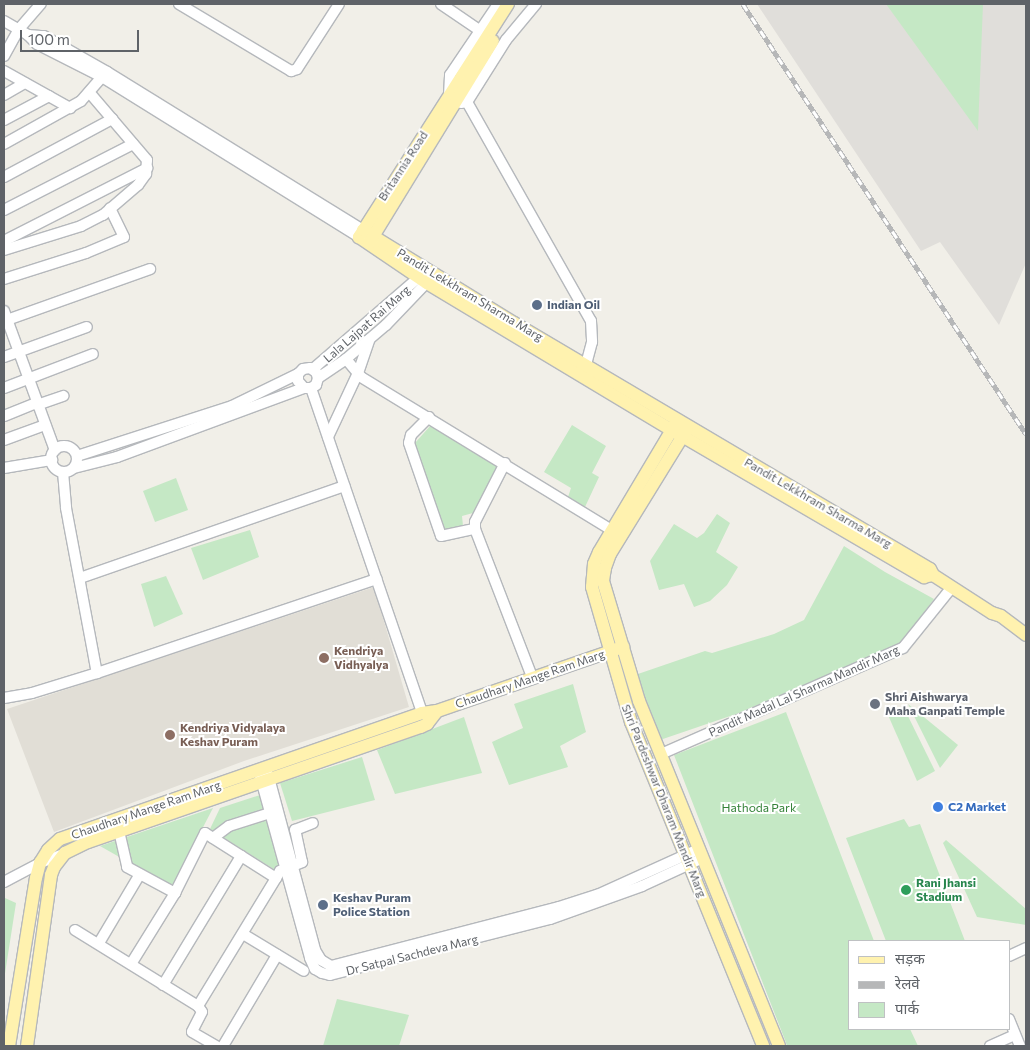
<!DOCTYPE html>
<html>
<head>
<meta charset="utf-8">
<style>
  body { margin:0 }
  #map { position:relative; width:1030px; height:1050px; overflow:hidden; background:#f1efe8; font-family:Commissioner,"Noto Sans Devanagari",sans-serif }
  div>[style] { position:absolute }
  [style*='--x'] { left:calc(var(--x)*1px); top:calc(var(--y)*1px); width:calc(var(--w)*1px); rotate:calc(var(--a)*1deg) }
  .industrial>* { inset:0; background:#e0deda }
  .education>* { inset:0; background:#e1ded6 }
  .green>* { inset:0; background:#c5e8c5 }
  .roads { filter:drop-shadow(1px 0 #b5b8bc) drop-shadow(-1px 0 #b5b8bc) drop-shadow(0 1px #b5b8bc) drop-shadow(0 -1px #b5b8bc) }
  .minor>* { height:10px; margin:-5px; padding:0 5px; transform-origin:5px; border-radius:5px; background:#fff }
  .minor>.ring { margin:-5px; padding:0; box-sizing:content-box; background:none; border:10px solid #fff; border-radius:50% }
  .major>* { height:12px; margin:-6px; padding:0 6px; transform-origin:6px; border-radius:6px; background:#fff2af }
  .rail>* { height:4.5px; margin-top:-2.25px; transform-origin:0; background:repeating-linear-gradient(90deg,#fff 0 8px,#b6b7b8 0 16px); box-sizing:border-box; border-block:1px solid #b6b7b8 }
  .dots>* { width:14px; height:14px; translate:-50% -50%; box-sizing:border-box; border:2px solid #fff; border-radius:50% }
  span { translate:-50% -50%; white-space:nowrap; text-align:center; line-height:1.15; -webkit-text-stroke:4px #fff; paint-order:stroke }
  .street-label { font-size:12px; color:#5f6368 }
  .service-label { font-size:12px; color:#4e5e75; font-weight:700 }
  .left { translate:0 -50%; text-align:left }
  .education-label { font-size:12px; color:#785e54; font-weight:700 }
  .worship-label { font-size:12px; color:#5b616d; font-weight:700 }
  .shop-label { font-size:12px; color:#366cbe; font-weight:700 }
  .park-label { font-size:12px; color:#348238 }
  .leisure-label { font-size:12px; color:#27864d; font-weight:700 }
  .frame { position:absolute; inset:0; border:5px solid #5f6368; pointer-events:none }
  .legend { position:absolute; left:848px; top:940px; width:162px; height:90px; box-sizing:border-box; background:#fff; border:1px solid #bfc1c3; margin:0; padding:6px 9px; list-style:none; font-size:15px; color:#5f6368 }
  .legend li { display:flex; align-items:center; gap:10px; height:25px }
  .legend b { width:25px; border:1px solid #bfc1c3 }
  .scale { position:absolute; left:20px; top:30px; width:119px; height:22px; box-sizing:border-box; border:2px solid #5f6368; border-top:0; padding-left:6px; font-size:15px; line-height:18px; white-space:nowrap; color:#5f6368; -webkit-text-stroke:4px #fff; paint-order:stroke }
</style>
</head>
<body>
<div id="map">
  <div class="industrial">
    <i style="clip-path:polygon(757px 4px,1026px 4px,1026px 263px,999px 325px,940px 242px,921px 251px)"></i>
  </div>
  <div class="education">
    <i style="clip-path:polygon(374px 587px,409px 707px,244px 761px,54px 832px,7px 709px)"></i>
  </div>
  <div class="green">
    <i style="clip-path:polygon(886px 4px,983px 4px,978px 131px)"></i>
    <i style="clip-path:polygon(431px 425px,499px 467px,473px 513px,462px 516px,463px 526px,445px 531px,427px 487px,415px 443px)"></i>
    <i style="clip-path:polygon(572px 425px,606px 446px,592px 473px,599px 477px,585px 507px,568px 497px,571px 488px,544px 472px)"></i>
    <i style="clip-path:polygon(176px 478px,188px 510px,155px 522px,143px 491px)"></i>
    <i style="clip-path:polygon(717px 514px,730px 523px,716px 552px,738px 567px,727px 585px,710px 601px,694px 607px,684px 584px,659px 590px,650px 561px,674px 524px,697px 538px,704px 533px)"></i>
    <i style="clip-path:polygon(250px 530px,259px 557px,203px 580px,191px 548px)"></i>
    <i style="clip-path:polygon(844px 546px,885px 572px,934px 599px,902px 643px,739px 713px,660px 740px,635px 675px,705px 651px,712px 653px,774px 634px,804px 620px)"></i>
    <i style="clip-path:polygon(166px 576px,183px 614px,154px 627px,141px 584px)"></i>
    <i style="clip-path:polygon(573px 684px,586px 732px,560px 746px,568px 767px,509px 785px,492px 742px,523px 728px,514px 704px)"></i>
    <i style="clip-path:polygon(908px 704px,958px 745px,940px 768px)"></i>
    <i style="clip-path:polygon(904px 708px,935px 771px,917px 781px,888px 715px)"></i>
    <i style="clip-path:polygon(786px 712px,874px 941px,849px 941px,849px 1029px,910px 1029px,918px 1046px,787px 1046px,785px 1040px,674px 755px)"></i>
    <i style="clip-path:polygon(464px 717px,482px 773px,395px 794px,377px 750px)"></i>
    <i style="clip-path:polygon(362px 757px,375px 800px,292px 821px,280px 783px)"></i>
    <i style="clip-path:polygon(260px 795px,283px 875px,210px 829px,220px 808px)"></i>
    <i style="clip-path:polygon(213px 808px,172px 887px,100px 846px)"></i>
    <i style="clip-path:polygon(904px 819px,909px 827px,920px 824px,965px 941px,886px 941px,846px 838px)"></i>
    <i style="clip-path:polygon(946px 840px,1026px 909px,1026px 925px,977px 917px,943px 843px)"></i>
    <i style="clip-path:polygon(5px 898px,16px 903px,4px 980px,4px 899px)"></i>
    <i style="clip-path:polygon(337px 999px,409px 1015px,399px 1046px,323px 1046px)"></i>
  </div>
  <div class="roads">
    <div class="minor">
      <i style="--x:179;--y:4;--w:131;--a:30.9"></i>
      <i style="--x:291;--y:71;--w:6;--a:-18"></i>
      <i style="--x:297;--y:69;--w:77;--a:-57.1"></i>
      <i style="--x:441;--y:4;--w:46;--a:34.4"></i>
      <i style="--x:4;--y:21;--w:28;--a:30"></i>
      <i style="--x:28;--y:35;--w:16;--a:4"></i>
      <i style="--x:44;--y:36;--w:73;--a:29.7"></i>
      <i style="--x:107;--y:72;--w:301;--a:31.7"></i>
      <i style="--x:28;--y:35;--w:13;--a:45"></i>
      <i style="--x:37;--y:44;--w:73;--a:26.9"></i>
      <i style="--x:102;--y:77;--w:303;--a:31.9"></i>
      <i style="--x:4;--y:56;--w:31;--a:-61"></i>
      <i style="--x:19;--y:29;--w:33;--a:-49"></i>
      <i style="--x:4;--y:71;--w:76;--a:29.3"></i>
      <i style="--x:4;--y:95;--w:24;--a:-30"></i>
      <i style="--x:449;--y:95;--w:20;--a:-87"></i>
      <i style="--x:450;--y:75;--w:86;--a:-55.9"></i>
      <i style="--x:467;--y:102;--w:252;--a:60.5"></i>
      <i style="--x:591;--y:321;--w:21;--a:87"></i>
      <i style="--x:592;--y:342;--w:24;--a:105"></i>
      <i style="--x:461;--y:103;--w:6;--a:-9"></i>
      <i style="--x:467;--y:102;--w:73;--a:-57.8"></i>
      <i style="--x:506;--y:40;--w:47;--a:-50.2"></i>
      <i style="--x:4;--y:120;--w:51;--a:-28.1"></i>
      <i style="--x:4;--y:144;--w:88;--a:-29.2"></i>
      <i style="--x:81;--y:101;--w:32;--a:-49"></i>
      <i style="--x:4;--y:177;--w:123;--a:-28.2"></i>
      <i style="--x:4;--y:210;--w:145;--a:-27.1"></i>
      <i style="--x:4;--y:241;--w:161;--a:-27"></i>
      <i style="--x:4;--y:250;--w:81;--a:-17.3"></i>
      <i style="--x:81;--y:226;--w:25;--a:-27"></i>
      <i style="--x:103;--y:215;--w:46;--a:-40.6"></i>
      <i style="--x:138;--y:185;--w:14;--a:-54"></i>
      <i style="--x:146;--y:174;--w:14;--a:-86"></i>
      <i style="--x:147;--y:160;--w:89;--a:-130.5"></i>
      <i style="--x:4;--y:279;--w:86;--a:-17.6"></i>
      <i style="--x:86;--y:253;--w:41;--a:-22.8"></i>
      <i style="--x:124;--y:237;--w:32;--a:-116"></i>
      <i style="--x:4;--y:311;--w:148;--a:69.9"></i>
      <i style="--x:7;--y:320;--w:152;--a:-19.6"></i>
      <i style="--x:4;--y:357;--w:88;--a:-19.9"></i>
      <i style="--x:346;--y:359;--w:23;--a:50"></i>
      <i style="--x:361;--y:377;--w:294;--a:31.4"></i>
      <i style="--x:313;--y:369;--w:147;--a:-40.9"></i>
      <i style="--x:318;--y:378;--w:34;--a:-34"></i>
      <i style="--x:346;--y:359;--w:52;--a:-40.4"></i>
      <i style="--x:386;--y:325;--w:66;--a:-46.2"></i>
      <i style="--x:4;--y:388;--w:95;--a:-20.9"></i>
      <i style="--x:311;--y:388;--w:343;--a:71.1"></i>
      <i style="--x:37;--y:405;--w:28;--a:-19"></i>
      <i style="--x:4;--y:416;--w:35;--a:-22"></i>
      <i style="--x:429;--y:417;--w:25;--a:135"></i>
      <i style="--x:411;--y:435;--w:8;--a:104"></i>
      <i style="--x:409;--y:443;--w:98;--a:71"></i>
      <i style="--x:441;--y:536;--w:35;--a:-12"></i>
      <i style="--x:328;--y:437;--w:71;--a:-64.9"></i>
      <i style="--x:358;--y:373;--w:36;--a:-71"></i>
      <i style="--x:4;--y:440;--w:44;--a:-20.1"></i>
      <i class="ring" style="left:51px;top:446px;width:16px;height:16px"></i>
      <i style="--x:77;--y:456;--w:163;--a:-17.9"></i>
      <i style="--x:232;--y:406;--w:73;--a:-25.9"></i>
      <i style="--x:505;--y:463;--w:66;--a:117"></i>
      <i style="--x:475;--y:522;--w:7;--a:90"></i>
      <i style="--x:475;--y:529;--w:159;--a:68.9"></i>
      <i style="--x:4;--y:468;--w:49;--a:-9.5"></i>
      <i style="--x:74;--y:468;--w:44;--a:-14.3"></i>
      <i style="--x:117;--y:457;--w:199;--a:-20.3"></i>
      <i style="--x:304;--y:388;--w:7;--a:0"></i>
      <i style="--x:311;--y:388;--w:6;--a:-31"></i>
      <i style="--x:316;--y:385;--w:7;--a:-74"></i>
      <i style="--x:318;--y:378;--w:6;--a:-108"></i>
      <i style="--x:316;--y:372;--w:7;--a:-146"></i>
      <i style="--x:310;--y:368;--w:7;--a:172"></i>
      <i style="--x:303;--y:369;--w:7;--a:135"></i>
      <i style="--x:298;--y:374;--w:7;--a:90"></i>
      <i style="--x:298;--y:381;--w:9;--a:49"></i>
      <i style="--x:63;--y:472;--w:36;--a:85"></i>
      <i style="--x:66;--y:508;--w:168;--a:79.4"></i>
      <i style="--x:97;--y:673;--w:295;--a:-18.6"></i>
      <i style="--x:80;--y:578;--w:280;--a:-19.2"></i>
      <i style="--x:4;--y:698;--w:28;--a:-10"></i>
      <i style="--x:32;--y:693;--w:68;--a:-17.1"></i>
      <i style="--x:661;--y:754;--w:264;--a:-23.7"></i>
      <i style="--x:903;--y:648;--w:78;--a:-51.2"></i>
      <i style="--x:268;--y:774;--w:182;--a:75"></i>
      <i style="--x:315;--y:950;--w:12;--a:59"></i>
      <i style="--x:321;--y:960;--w:12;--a:31"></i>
      <i style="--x:331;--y:966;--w:236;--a:-14.5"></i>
      <i style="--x:559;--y:907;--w:40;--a:-18"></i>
      <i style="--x:597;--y:895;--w:112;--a:-24.3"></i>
      <i style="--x:260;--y:776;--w:189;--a:74.6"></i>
      <i style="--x:310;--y:958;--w:12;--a:66"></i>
      <i style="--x:315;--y:969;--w:8;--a:30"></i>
      <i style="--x:322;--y:973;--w:8;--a:14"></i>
      <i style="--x:330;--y:975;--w:227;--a:-14.3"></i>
      <i style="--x:550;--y:919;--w:98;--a:-19.7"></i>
      <i style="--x:642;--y:886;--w:67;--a:-24.7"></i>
      <i style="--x:119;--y:831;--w:37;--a:77"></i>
      <i style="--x:127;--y:867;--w:55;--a:28.4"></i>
      <i style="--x:213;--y:838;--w:20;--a:-37"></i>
      <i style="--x:229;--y:826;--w:43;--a:-17.6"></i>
      <i style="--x:4;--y:882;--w:41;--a:-27.8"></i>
      <i style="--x:40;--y:863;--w:26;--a:-21"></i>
      <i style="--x:75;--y:930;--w:145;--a:31.7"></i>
      <i style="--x:198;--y:1006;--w:7;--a:56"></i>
      <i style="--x:202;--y:1012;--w:22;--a:117"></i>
      <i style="--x:192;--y:1032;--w:28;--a:30"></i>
      <i style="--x:243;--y:934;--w:71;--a:31.2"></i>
      <i style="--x:99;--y:943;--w:80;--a:-59.3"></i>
      <i style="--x:1009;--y:956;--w:19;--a:-25"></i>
      <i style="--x:131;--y:964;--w:84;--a:-58.2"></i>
      <i style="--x:175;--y:893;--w:67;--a:-63.4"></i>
      <i style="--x:205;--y:833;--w:84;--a:32.4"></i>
      <i style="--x:276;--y:878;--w:8;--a:-60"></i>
      <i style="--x:280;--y:871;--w:24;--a:-22"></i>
      <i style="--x:302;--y:862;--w:33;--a:-102"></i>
      <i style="--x:295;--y:830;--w:19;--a:-21"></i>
      <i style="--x:163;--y:985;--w:151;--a:-58.8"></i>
      <i style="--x:198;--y:1006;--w:150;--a:-58.6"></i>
      <i style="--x:1009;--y:1019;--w:29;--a:68"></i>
      <i style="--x:223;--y:1046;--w:106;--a:-59.3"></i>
      <i style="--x:990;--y:1046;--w:27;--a:-24"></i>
    </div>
    <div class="major">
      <i style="--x:508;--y:4;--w:277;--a:122.6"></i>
      <i style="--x:359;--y:237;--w:82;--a:34.1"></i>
      <i style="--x:427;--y:283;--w:286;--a:31"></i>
      <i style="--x:672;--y:430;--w:292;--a:30.3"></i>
      <i style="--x:924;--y:577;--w:9;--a:-13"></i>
      <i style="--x:363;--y:230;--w:177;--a:31.6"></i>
      <i style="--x:514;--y:323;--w:483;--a:30.6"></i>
      <i style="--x:930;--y:569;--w:7;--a:63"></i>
      <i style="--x:933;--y:575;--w:70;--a:32.8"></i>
      <i style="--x:992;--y:613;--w:9;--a:18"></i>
      <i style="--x:1001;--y:616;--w:31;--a:37"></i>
      <i style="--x:369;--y:243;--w:237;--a:-58.5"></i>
      <i style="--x:676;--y:423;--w:150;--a:120.8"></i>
      <i style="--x:599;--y:552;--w:13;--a:113"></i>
      <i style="--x:594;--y:564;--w:23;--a:95"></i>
      <i style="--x:592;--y:587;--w:141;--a:73.9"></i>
      <i style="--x:631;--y:722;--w:350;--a:67.8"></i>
      <i style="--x:687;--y:429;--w:147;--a:121.6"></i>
      <i style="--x:610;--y:554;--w:15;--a:110"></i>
      <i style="--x:605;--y:568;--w:13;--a:99"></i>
      <i style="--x:603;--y:581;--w:125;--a:73.3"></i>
      <i style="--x:639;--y:701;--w:372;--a:67.9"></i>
      <i style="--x:9;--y:1046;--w:170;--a:-80.9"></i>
      <i style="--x:36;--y:878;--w:16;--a:-75"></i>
      <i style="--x:40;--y:863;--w:15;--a:-58"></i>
      <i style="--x:48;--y:850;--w:16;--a:-43"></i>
      <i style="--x:60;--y:839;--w:383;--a:-19.2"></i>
      <i style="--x:422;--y:713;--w:15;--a:-8"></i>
      <i style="--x:437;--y:711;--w:197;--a:-19"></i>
      <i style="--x:27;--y:1046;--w:173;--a:-82"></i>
      <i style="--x:51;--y:875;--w:9;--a:-69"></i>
      <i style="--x:54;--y:867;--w:18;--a:-52"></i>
      <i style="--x:65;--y:853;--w:25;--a:-26"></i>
      <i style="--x:88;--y:842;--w:352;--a:-19.1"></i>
      <i style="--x:421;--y:727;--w:7;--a:-27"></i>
      <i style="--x:427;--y:724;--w:16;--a:-52"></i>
    </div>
  </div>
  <div class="rail">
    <i style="--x:743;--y:4;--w:515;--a:56.65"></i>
  </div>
  <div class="dots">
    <i style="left:537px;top:305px;background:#5c6f8a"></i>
    <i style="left:324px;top:658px;background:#8d6e63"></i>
    <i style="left:875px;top:704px;background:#6b7280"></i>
    <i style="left:170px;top:735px;background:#8d6e63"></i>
    <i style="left:938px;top:807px;background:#3f7fe0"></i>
    <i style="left:906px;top:890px;background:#2e9e5b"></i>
    <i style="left:323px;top:905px;background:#5c6f8a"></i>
  </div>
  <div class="street-label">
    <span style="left:403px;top:166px;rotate:-57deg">Britannia Road</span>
    <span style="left:470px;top:295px;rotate:31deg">Pandit Lekkhram Sharma Marg</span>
    <span style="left:367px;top:324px;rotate:-41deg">Lala Lajpat Rai Marg</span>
    <span style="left:818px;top:503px;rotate:30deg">Pandit Lekkhram Sharma Marg</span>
    <span style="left:530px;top:679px;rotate:-19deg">Chaudhary Mange Ram Marg</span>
    <span style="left:804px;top:691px;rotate:-24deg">Pandit Madal Lal Sharma Mandir Marg</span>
    <span style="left:664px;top:801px;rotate:68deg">Shri Pardeshwar Dharam Mandir Marg</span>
    <span style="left:146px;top:810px;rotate:-19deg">Chaudhary Mange Ram Marg</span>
    <span style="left:412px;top:955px;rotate:-14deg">Dr Satpal Sachdeva Marg</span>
  </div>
  <div class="service-label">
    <span class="left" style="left:547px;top:305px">Indian Oil</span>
    <span class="left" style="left:333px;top:905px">Keshav Puram<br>Police Station</span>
  </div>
  <div class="education-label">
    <span class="left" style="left:334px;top:658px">Kendriya<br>Vidhyalya</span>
    <span class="left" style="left:180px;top:735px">Kendriya Vidyalaya<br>Keshav Puram</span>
  </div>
  <div class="worship-label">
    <span class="left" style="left:885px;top:704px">Shri Aishwarya<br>Maha Ganpati Temple</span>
  </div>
  <div class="shop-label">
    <span class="left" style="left:948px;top:807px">C2 Market</span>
  </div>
  <div class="park-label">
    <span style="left:759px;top:808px">Hathoda Park</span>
  </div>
  <div class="leisure-label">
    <span class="left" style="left:916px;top:890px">Rani Jhansi<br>Stadium</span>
  </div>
  <div class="frame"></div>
  <ul class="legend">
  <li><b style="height:6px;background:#fff2af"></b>सड़क</li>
  <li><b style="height:6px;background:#b6b7b8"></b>रेलवे</li>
  <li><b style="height:14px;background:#c5e8c5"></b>पार्क</li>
  </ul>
  <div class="scale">100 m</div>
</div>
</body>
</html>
